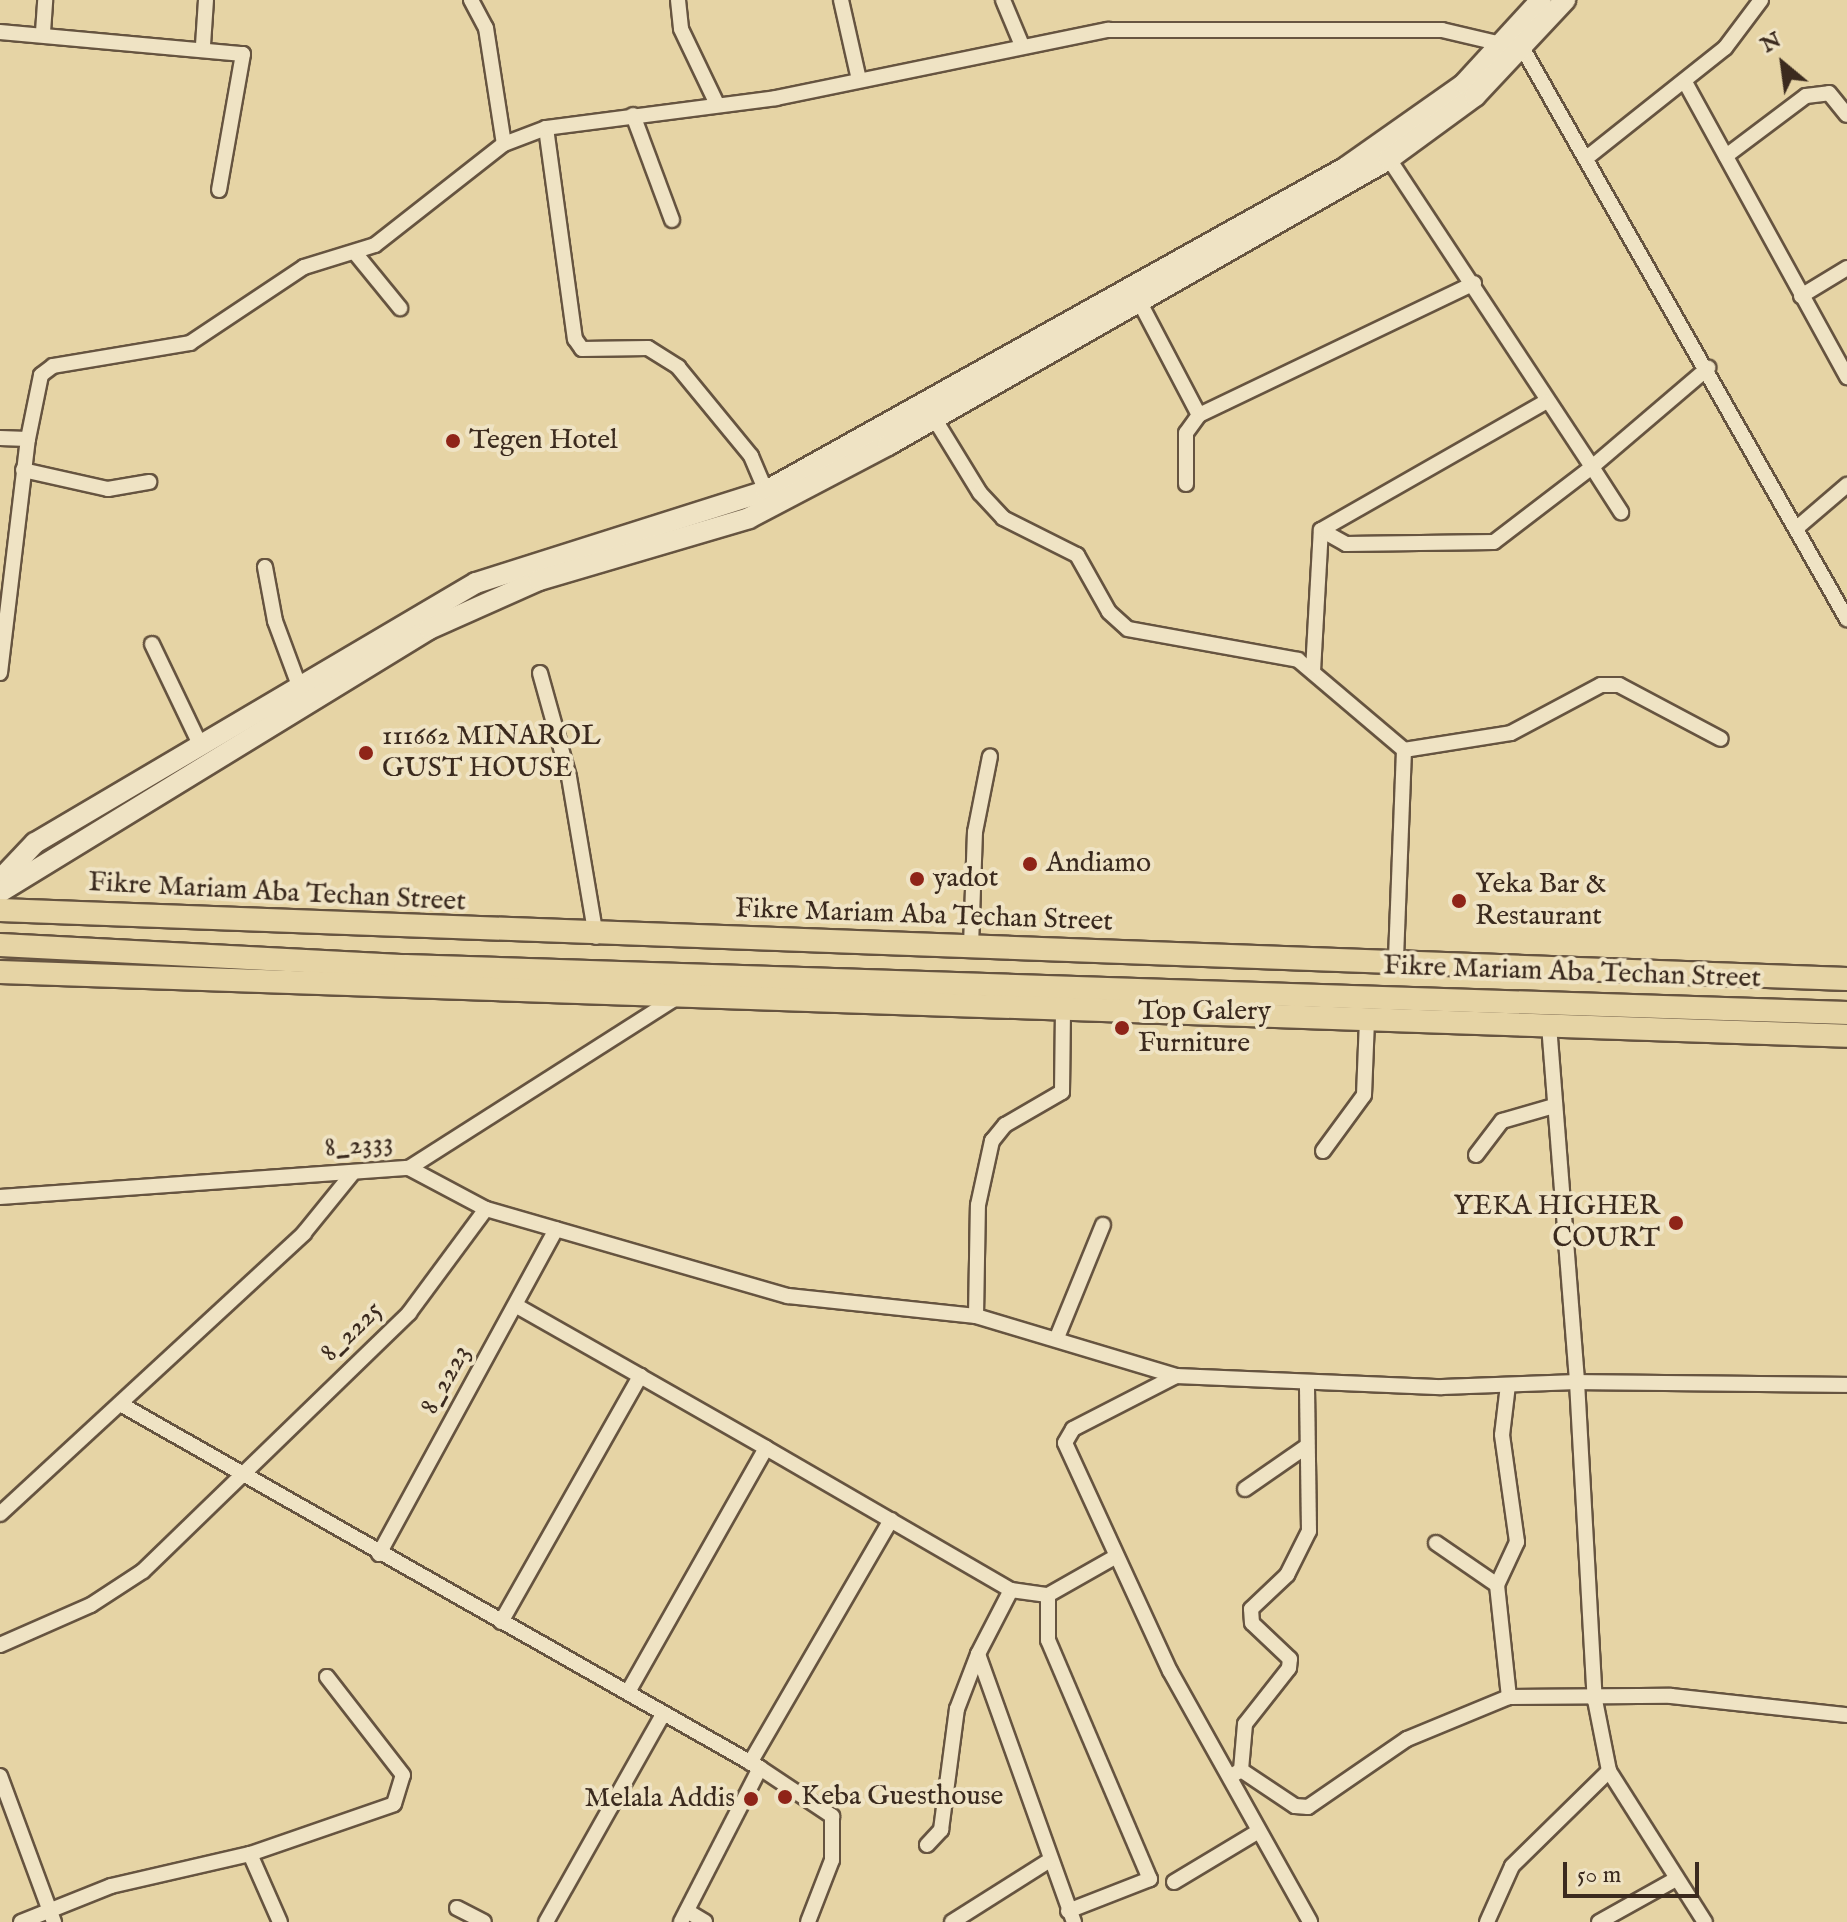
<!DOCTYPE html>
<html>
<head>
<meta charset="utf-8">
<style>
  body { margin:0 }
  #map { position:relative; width:1847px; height:1922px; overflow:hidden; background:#e6d4a5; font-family:"IM FELL English",serif }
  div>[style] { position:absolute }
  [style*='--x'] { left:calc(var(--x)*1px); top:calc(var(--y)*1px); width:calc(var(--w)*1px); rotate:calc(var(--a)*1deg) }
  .roads { filter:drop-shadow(2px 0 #665440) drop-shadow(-2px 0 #665440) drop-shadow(0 2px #665440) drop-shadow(0 -2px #665440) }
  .street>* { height:14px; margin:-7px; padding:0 7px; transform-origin:7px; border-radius:7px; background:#efe3c4 }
  .secondary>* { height:20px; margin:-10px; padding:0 10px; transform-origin:10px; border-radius:10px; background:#efe3c4 }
  .primary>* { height:22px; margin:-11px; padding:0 11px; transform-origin:11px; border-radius:11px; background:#e6d4a5 }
  .dots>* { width:22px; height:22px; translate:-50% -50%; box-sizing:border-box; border:4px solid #efe3c4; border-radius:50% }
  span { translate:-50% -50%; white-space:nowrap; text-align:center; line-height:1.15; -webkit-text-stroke:8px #efe3c4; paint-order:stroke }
  .poi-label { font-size:28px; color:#3b2a1e }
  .left { translate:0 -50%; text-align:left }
  .right { translate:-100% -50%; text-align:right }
  .street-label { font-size:28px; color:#3b2a1e }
  .north { position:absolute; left:1743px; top:24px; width:80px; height:80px; -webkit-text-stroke:6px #efe3c4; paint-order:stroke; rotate:331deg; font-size:22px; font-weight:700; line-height:32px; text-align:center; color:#3b2a1e }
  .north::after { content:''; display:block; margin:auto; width:28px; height:36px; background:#3b2a1e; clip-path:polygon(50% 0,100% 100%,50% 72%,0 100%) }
  .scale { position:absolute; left:1563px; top:1862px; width:136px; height:36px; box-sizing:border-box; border:4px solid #3b2a1e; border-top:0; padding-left:10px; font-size:24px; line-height:28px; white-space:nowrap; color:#3b2a1e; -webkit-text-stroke:6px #efe3c4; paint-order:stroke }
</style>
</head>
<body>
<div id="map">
  <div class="roads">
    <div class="street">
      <i style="--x:471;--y:0;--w:32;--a:62"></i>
      <i style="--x:486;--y:28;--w:117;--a:81.2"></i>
      <i style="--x:678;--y:0;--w:29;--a:84"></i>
      <i style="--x:681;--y:29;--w:83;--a:64.4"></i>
      <i style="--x:841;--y:0;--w:82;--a:77.3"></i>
      <i style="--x:1003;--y:0;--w:47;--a:67.3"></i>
      <i style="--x:0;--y:32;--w:244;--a:5.2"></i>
      <i style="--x:243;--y:54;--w:138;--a:100"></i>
      <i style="--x:43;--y:32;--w:32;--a:-86"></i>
      <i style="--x:203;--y:45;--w:45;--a:-86.2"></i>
      <i style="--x:1685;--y:82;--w:337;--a:61.2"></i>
      <i style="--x:633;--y:115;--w:112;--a:69.6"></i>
      <i style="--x:546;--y:128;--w:213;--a:82.2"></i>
      <i style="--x:575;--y:339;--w:12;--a:55"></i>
      <i style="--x:582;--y:349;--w:66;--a:-0.9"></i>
      <i style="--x:648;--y:348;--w:36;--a:32"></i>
      <i style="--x:678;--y:367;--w:115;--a:50.6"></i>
      <i style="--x:751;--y:456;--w:38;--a:67"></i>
      <i style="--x:1589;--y:156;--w:174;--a:-38.5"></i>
      <i style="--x:1725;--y:48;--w:60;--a:-53.1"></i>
      <i style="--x:1726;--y:156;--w:100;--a:-36.9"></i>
      <i style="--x:1806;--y:96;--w:23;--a:-7"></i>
      <i style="--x:1829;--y:93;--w:28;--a:51"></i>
      <i style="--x:1389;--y:159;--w:369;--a:56.6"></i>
      <i style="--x:1592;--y:467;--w:153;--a:-40.5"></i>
      <i style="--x:356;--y:254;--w:70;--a:50.8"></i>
      <i style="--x:1801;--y:296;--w:54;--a:-31.3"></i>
      <i style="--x:1137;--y:297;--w:133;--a:62.3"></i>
      <i style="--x:1199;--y:415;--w:305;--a:-25.6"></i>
      <i style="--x:934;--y:418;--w:88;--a:58.5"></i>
      <i style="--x:980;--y:493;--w:34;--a:47"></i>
      <i style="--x:1003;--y:518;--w:83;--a:26.6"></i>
      <i style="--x:1077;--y:555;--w:65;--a:60.7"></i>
      <i style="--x:1109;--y:612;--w:25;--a:42"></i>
      <i style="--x:1128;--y:629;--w:173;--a:10.3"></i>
      <i style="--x:1298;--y:660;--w:139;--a:40.3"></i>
      <i style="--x:1404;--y:750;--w:213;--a:92.2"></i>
      <i style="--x:0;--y:438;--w:28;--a:2"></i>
      <i style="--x:23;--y:470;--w:87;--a:12.6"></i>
      <i style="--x:108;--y:489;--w:42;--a:-9.7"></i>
      <i style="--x:1186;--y:484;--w:51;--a:-90"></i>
      <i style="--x:1186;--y:433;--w:22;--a:-54"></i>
      <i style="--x:1798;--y:527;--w:65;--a:-40.6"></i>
      <i style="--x:1321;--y:530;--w:29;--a:29"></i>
      <i style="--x:1346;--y:544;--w:148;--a:-0.8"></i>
      <i style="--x:1494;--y:542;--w:123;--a:-37.4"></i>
      <i style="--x:1592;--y:467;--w:54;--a:57.2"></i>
      <i style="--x:265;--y:567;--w:55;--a:79.5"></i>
      <i style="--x:275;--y:621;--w:66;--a:69.6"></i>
      <i style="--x:152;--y:644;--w:111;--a:64.4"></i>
      <i style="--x:1313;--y:671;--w:141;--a:-86.8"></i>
      <i style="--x:1321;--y:530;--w:258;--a:-29.7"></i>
      <i style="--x:0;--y:673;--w:236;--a:-83.2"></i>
      <i style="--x:28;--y:439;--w:65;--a:-78.5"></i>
      <i style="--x:41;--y:375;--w:15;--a:-37"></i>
      <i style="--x:53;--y:366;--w:139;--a:-9.5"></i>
      <i style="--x:190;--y:343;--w:137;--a:-33.7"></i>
      <i style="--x:304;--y:267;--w:74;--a:-17.2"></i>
      <i style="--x:375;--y:245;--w:164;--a:-38.1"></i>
      <i style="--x:504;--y:144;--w:45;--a:-20.9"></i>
      <i style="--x:546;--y:128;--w:232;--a:-7.4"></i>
      <i style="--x:776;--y:98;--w:339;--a:-11.6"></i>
      <i style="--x:1108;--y:30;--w:334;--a:0"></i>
      <i style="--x:1442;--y:30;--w:83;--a:13.2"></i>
      <i style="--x:1523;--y:49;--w:656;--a:60.39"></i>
      <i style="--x:540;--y:673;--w:108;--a:74.4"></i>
      <i style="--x:569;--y:777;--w:162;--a:80.4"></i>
      <i style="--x:1404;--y:750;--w:108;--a:-9"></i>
      <i style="--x:1511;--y:733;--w:102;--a:-28.1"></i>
      <i style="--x:1601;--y:685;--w:18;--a:0"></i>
      <i style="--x:1619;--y:685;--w:115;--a:27.9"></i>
      <i style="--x:971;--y:946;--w:114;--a:-88"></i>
      <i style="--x:975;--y:832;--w:77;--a:-78.8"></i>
      <i style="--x:1549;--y:1025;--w:358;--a:85.5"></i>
      <i style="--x:1577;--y:1382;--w:270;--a:0.6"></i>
      <i style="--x:1323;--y:1151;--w:69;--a:-53.8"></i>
      <i style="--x:1364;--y:1095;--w:75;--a:-87.7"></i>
      <i style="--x:1476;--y:1155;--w:43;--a:-52.6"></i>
      <i style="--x:1502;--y:1121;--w:54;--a:-16.1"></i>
      <i style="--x:409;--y:1168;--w:87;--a:28"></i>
      <i style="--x:486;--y:1209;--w:314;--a:16.1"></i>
      <i style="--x:788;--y:1296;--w:189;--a:6.1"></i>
      <i style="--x:976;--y:1316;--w:209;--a:16.7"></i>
      <i style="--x:1176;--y:1376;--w:266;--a:2.4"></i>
      <i style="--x:1442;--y:1387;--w:135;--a:-2.1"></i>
      <i style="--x:1577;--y:1382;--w:319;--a:86.8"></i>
      <i style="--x:1595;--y:1700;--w:72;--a:78.8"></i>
      <i style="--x:1609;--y:1771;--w:179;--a:57.6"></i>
      <i style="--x:0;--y:1197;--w:410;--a:-4.1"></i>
      <i style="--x:409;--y:1168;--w:314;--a:-32.5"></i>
      <i style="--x:517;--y:1306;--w:142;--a:29.6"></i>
      <i style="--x:976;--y:1316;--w:111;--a:-89"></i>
      <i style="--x:978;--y:1205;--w:66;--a:-77.7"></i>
      <i style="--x:992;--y:1141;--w:21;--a:-51"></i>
      <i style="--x:1005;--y:1125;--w:66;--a:-30.1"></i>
      <i style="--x:1062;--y:1092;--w:84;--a:-89.3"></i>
      <i style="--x:1058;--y:1335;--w:119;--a:-67.8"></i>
      <i style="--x:1176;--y:1376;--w:116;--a:152.8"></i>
      <i style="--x:1073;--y:1429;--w:16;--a:120"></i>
      <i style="--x:1065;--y:1443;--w:251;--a:65.3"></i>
      <i style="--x:1170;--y:1671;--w:287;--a:60.8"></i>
      <i style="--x:1508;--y:1385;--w:50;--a:96.8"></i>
      <i style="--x:1502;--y:1435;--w:108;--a:82"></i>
      <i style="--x:1517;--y:1542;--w:47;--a:114.9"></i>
      <i style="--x:1497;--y:1585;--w:113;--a:83.9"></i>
      <i style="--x:122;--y:1405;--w:734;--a:29.64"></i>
      <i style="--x:760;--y:1768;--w:173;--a:117.2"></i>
      <i style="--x:766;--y:1448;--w:283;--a:30.1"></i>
      <i style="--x:1011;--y:1590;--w:72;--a:117.3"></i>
      <i style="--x:978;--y:1654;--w:285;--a:70.3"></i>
      <i style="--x:1245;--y:1489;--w:75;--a:-34.7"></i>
      <i style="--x:0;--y:1514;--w:414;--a:-42.7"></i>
      <i style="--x:304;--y:1233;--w:76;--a:-50.9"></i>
      <i style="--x:1436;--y:1543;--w:74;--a:34.5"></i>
      <i style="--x:379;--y:1554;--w:370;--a:-61.4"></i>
      <i style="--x:1011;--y:1590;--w:37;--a:8"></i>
      <i style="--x:1048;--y:1595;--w:77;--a:-29.6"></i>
      <i style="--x:1048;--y:1595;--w:45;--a:90"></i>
      <i style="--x:1048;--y:1640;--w:260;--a:66.9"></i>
      <i style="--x:1150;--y:1879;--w:88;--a:158.7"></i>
      <i style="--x:501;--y:1622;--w:283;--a:-60.5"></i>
      <i style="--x:640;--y:1376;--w:145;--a:29.7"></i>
      <i style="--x:766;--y:1448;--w:280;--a:119.5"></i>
      <i style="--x:0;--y:1645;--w:99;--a:-23.7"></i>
      <i style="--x:91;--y:1605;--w:62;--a:-33.2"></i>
      <i style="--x:143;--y:1571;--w:371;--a:-44.1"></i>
      <i style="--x:409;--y:1313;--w:129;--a:-53.5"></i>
      <i style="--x:750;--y:1763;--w:281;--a:-59.9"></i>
      <i style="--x:760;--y:1768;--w:87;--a:33.7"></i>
      <i style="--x:832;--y:1816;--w:44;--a:90"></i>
      <i style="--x:832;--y:1860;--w:66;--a:111.2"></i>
      <i style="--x:1241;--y:1770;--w:65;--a:33.7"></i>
      <i style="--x:1295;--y:1806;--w:13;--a:4"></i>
      <i style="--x:1308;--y:1807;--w:120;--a:-34.5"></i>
      <i style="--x:1407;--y:1739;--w:110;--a:-22.4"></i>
      <i style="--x:1509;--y:1697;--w:162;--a:-0.4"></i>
      <i style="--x:1671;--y:1696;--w:177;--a:6.2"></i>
      <i style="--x:1233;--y:1775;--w:9;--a:-32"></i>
      <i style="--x:1241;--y:1770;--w:46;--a:-85"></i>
      <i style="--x:1245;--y:1724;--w:71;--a:-51.8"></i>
      <i style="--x:1289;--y:1668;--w:9;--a:-84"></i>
      <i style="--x:1290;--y:1659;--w:52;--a:-136.5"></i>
      <i style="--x:1252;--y:1623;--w:14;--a:-94"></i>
      <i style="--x:1251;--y:1609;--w:50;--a:-43.4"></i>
      <i style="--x:1287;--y:1575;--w:49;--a:-63.4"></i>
      <i style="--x:1309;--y:1531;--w:147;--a:-90.8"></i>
      <i style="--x:0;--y:1776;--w:156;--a:69.7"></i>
      <i style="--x:927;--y:1845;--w:21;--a:-47"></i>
      <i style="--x:941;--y:1830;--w:122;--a:-82.5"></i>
      <i style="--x:957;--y:1709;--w:59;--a:-69.1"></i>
      <i style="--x:250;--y:1854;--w:74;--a:66.2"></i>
      <i style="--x:1174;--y:1882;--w:99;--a:-31"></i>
      <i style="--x:457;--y:1908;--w:30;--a:27"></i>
      <i style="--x:687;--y:1911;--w:21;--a:31"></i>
      <i style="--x:21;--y:1922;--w:97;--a:-21.8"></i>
      <i style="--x:111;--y:1886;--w:143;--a:-13"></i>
      <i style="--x:250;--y:1854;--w:152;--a:-19.1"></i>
      <i style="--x:394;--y:1804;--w:30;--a:-73"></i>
      <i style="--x:403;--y:1775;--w:124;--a:-127.8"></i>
      <i style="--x:546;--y:1922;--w:239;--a:-60.6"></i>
      <i style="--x:952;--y:1922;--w:112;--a:-32.3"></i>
      <i style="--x:1487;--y:1922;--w:61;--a:-65.9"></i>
      <i style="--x:1512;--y:1866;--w:136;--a:-44.4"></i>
      <i style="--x:1599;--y:1922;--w:88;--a:-29.2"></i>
    </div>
    <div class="secondary">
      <i style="--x:0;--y:880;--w:51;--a:-46.6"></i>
      <i style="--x:35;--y:843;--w:512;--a:-30.52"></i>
      <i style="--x:476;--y:583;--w:304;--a:-17.6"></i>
      <i style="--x:766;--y:491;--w:663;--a:-29.16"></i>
      <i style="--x:1345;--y:168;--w:146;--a:-35.2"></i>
      <i style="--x:1464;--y:84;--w:114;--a:-47.5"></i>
      <i style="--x:0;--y:892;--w:503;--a:-31.51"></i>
      <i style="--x:429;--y:629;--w:120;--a:-24"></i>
      <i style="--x:539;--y:580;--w:219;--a:-16.4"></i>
      <i style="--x:749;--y:518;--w:157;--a:-27.7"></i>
      <i style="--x:888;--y:445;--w:577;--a:-29.72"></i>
      <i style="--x:1389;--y:159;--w:107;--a:-36.2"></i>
      <i style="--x:1475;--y:96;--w:132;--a:-46.8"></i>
    </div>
    <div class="primary">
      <i style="--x:0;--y:910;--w:1848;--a:2.14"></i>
      <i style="--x:0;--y:945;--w:406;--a:3"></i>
      <i style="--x:405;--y:966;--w:1443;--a:1.87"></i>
      <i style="--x:0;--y:972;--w:1848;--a:1.98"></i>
    </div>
  </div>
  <div class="dots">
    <i style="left:453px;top:441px;background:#8f2418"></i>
    <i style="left:366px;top:753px;background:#8f2418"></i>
    <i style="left:1030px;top:864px;background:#8f2418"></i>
    <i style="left:917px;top:879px;background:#8f2418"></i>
    <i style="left:1459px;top:901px;background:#8f2418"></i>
    <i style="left:1122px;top:1028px;background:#8f2418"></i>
    <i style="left:1676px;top:1223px;background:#8f2418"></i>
    <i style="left:785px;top:1797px;background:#8f2418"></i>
    <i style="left:751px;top:1799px;background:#8f2418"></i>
  </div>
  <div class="poi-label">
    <span class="left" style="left:469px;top:441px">Tegen Hotel</span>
    <span class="left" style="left:382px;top:753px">111662 MINAROL<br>GUST HOUSE</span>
    <span class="left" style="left:1046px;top:864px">Andiamo</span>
    <span class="left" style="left:933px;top:879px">yadot</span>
    <span class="left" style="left:1475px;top:901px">Yeka Bar &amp;<br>Restaurant</span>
    <span class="left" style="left:1138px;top:1028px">Top Galery<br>Furniture</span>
    <span class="right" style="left:1660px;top:1223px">YEKA HIGHER<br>COURT</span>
    <span class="left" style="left:801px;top:1797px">Keba Guesthouse</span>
    <span class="right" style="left:735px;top:1799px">Melala Addis</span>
  </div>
  <div class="street-label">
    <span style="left:277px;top:893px;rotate:3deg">Fikre Mariam Aba Techan Street</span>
    <span style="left:924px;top:916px;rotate:2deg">Fikre Mariam Aba Techan Street</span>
    <span style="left:1572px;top:973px;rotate:2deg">Fikre Mariam Aba Techan Street</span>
    <span style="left:359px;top:1146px;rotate:-5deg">8_2333</span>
    <span style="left:352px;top:1332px;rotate:-44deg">8_2225</span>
    <span style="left:446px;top:1380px;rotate:-61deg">8_2223</span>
  </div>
  <div class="north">N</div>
  <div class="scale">50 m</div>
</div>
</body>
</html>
